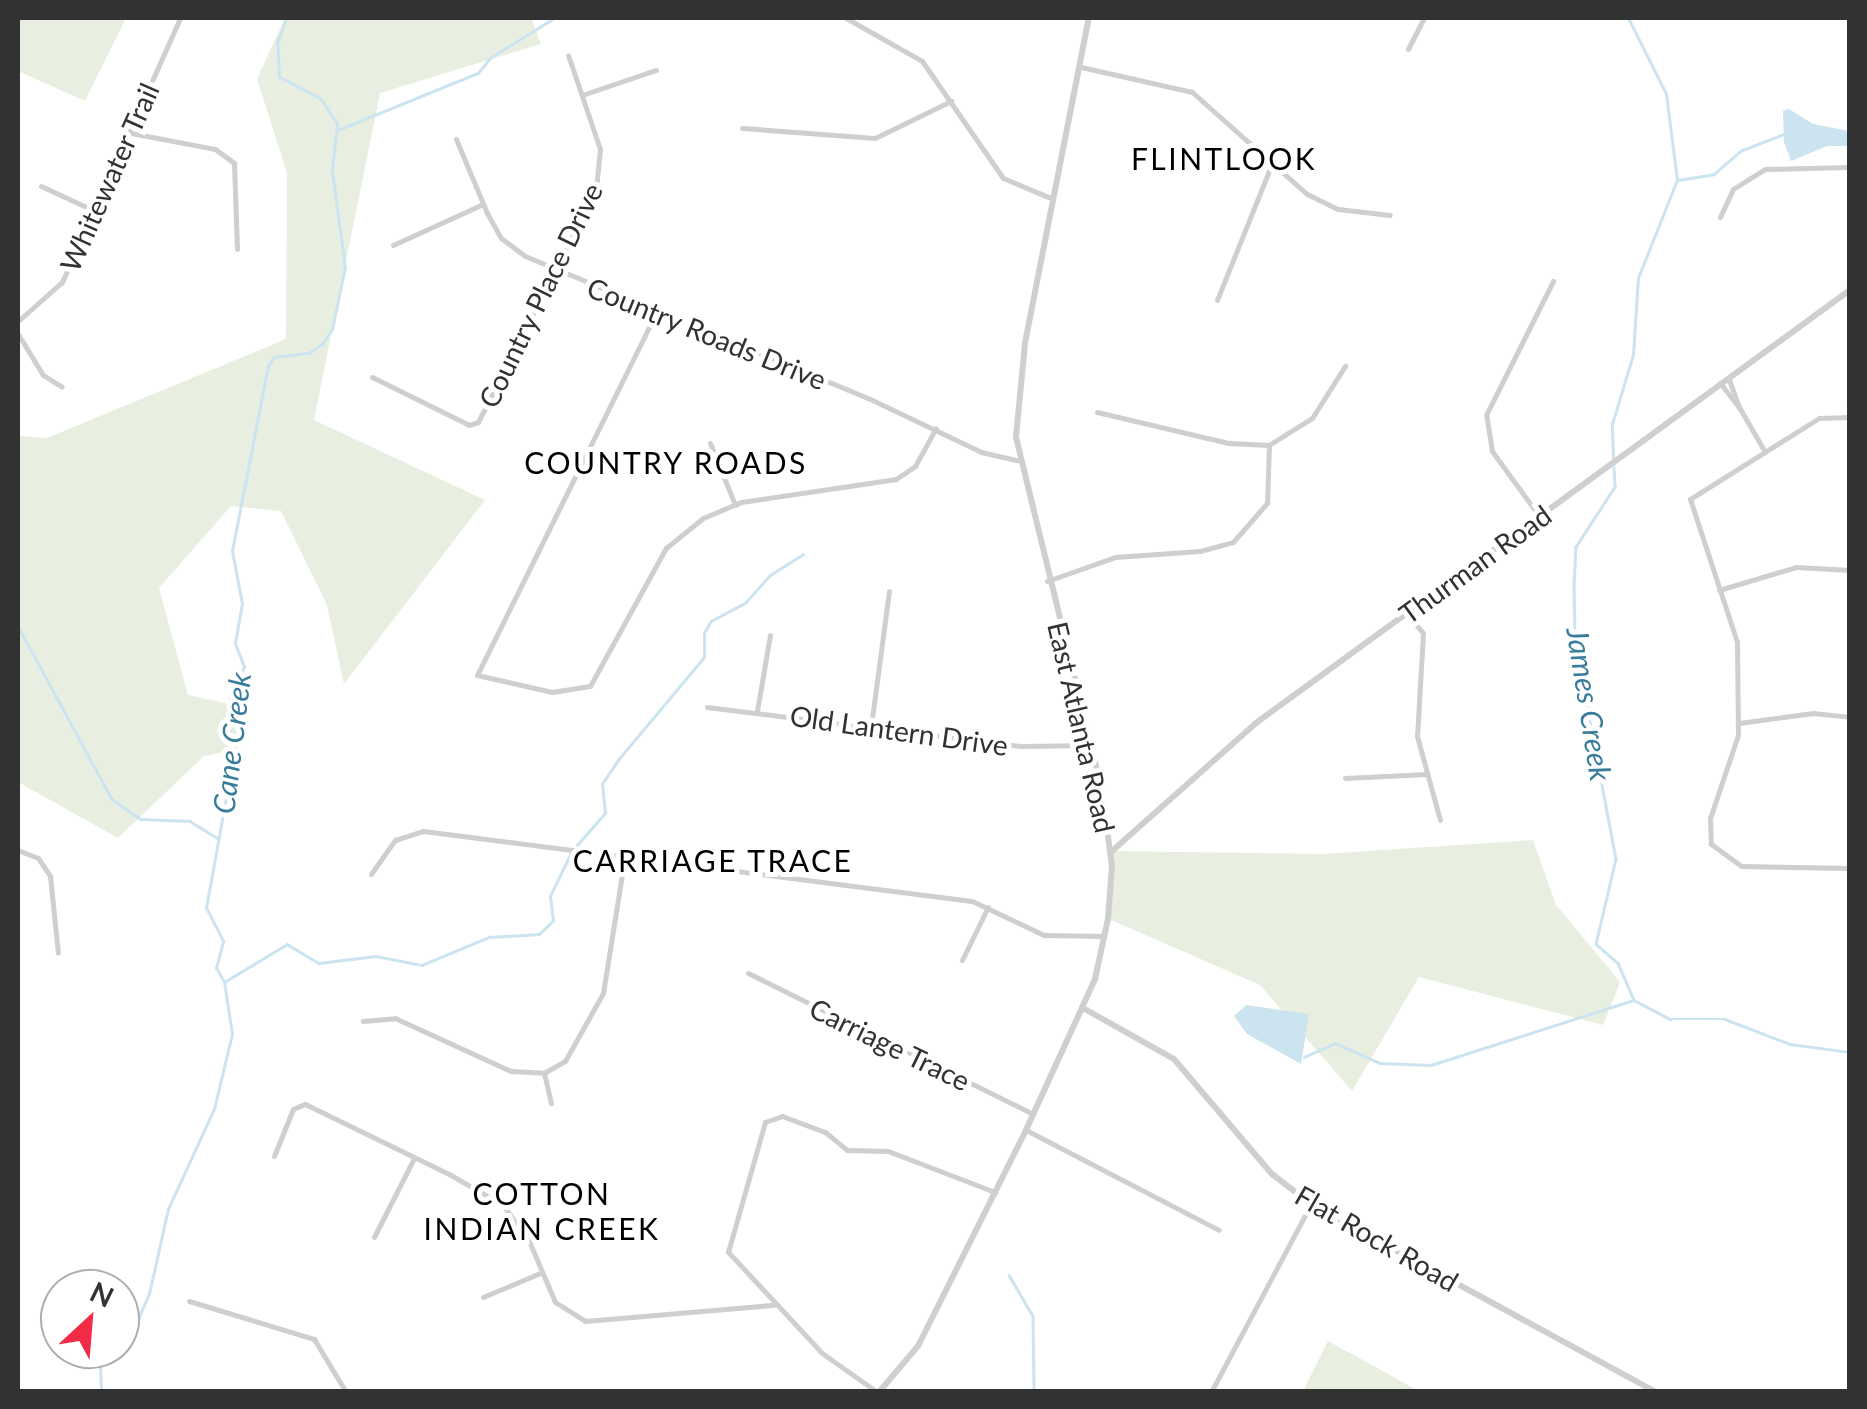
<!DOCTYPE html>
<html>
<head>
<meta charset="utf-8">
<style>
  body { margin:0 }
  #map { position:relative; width:1867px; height:1409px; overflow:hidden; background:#fff; font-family:Lato,sans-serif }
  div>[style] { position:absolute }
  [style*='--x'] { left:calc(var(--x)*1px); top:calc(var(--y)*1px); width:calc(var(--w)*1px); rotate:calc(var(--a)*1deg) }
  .green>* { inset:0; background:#e9efe0 }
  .water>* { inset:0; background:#cbe4f0 }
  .stream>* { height:2.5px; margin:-1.25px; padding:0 1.25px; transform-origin:1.25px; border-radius:1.25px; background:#cbe4f0 }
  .minor>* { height:5px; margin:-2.5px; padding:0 2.5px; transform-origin:2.5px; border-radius:2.5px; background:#cfcfcf }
  .tertiary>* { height:6px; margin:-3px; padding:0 3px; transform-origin:3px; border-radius:3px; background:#cfcfcf }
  span { translate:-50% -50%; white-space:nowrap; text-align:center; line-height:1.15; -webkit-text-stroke:10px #fff; paint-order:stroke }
  .street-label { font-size:28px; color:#323232 }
  .neighbourhood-label { font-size:30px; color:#000; letter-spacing:2.5px }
  .water-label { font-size:30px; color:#397c9b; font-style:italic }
  .frame { position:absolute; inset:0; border:20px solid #323232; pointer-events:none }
  .north { position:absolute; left:40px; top:1269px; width:100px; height:100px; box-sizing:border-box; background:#fff; border:2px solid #adadad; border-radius:50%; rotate:26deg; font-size:28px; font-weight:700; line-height:40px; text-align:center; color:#323232 }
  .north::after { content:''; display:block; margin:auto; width:35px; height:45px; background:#f22b47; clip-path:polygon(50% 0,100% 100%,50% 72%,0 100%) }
</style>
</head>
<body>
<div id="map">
  <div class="green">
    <i style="clip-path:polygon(18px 18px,126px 18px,85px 101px,18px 71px)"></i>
    <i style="clip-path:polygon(285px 18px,531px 18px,541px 44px,380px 93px,314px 420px,485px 500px,344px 684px,327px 605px,281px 511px,231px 506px,159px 588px,188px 695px,244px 707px,241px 749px,204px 756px,118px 838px,18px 782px,18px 436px,47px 438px,286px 339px,287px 173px,257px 79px)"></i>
    <i style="clip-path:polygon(1533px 840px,1556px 905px,1620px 982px,1603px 1025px,1419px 977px,1352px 1091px,1260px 985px,1111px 920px,1112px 851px,1322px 854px)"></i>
    <i style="clip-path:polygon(1328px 1341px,1419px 1391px,1303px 1391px)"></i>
  </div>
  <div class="water">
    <i style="clip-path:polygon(1789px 109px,1813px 124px,1849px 131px,1849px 146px,1827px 146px,1791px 161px,1784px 142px,1783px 111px)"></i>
    <i style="clip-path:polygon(1246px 1005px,1309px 1014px,1301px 1064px,1247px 1034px,1234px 1016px)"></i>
  </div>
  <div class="stream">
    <i style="--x:707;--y:18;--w:24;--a:0"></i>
    <i style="--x:338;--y:130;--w:151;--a:-22.2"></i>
    <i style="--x:478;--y:73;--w:19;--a:-51"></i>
    <i style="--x:490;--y:58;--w:75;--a:-32"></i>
    <i style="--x:1678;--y:180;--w:36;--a:-9"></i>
    <i style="--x:1714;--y:174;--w:35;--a:-41"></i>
    <i style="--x:1740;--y:151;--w:47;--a:-21.1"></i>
    <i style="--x:1613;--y:459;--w:35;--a:-92"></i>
    <i style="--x:1612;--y:424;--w:72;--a:-73.1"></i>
    <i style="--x:1633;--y:355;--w:77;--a:-86.3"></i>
    <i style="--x:1638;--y:278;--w:105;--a:-68.3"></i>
    <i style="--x:1677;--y:180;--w:87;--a:-97.3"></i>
    <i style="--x:1666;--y:94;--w:85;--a:-116.6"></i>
    <i style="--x:1614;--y:467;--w:20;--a:87"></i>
    <i style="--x:1615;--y:487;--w:72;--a:123"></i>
    <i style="--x:1576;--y:547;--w:36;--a:93"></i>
    <i style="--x:1574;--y:583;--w:59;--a:89"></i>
    <i style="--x:1575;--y:642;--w:221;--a:79.3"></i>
    <i style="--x:1616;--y:859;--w:87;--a:103.2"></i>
    <i style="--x:1596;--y:944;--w:29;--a:41"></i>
    <i style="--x:1618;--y:963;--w:40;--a:66.6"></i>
    <i style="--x:1634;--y:1000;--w:41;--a:27.8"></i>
    <i style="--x:1670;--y:1019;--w:55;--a:0"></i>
    <i style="--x:1725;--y:1019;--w:70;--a:21"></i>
    <i style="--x:1790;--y:1044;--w:61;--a:7.6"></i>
    <i style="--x:18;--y:626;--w:197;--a:61.5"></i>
    <i style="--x:112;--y:799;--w:35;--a:35"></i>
    <i style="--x:141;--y:819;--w:49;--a:2.3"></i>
    <i style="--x:190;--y:821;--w:34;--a:32"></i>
    <i style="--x:577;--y:845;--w:43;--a:-48.8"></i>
    <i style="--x:605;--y:813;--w:29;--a:-96"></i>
    <i style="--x:602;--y:784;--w:29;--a:-56"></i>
    <i style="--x:618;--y:760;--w:134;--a:-50.1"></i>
    <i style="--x:704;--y:657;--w:24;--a:-90"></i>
    <i style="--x:704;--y:633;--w:14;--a:-60"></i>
    <i style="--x:711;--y:621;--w:38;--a:-28"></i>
    <i style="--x:745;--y:603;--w:38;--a:-48"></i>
    <i style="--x:770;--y:575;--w:39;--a:-32"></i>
    <i style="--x:226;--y:981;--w:71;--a:-31.2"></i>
    <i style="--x:287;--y:944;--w:37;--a:31"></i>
    <i style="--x:319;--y:963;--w:57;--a:-7"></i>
    <i style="--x:376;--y:956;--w:47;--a:11.1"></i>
    <i style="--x:422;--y:965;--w:73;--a:-22.7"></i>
    <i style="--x:489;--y:937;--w:50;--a:-3.4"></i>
    <i style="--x:539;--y:934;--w:19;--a:-43"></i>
    <i style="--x:553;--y:921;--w:25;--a:-97"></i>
    <i style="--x:550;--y:896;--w:48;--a:-64"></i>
    <i style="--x:1304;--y:1057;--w:34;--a:-24"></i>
    <i style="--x:1335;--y:1043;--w:49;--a:24"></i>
    <i style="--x:1380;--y:1063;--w:51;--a:2.2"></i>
    <i style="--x:1431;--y:1065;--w:212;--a:-17.8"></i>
    <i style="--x:1009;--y:1275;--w:48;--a:59.7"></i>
    <i style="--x:1033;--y:1316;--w:76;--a:89.2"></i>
    <i style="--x:120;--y:1337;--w:21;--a:-39"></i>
    <i style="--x:136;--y:1324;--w:33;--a:-67"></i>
    <i style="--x:149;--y:1294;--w:87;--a:-77.4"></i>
    <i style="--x:168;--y:1209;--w:110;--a:-65.3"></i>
    <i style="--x:214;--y:1109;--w:77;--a:-76.5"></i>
    <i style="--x:232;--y:1034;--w:53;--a:-98.7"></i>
    <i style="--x:224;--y:982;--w:16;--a:-120"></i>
    <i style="--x:216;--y:968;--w:28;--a:-75"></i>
    <i style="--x:223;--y:941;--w:37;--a:-117"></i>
    <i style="--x:206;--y:908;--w:123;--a:-79.7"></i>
    <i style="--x:228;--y:787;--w:89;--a:-88.7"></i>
    <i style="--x:230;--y:698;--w:34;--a:-66"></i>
    <i style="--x:244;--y:667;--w:26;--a:-111"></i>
    <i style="--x:235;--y:643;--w:40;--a:-80"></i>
    <i style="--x:242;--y:604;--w:54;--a:-100.7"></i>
    <i style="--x:232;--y:551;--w:188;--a:-79"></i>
    <i style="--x:268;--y:366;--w:11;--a:-56"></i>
    <i style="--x:274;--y:357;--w:35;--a:-7"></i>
    <i style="--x:309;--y:353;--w:16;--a:-35"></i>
    <i style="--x:322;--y:344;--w:18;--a:-56"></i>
    <i style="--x:332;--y:329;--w:62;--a:-78"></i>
    <i style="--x:345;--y:268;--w:99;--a:-97.6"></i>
    <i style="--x:332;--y:170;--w:46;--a:-83.8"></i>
    <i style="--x:337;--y:124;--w:30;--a:-123"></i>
    <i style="--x:321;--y:99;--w:47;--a:-152.4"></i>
    <i style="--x:279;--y:77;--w:34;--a:-93"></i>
    <i style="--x:277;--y:43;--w:27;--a:-70"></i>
    <i style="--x:101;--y:1392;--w:27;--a:-92"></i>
    <i style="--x:100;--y:1365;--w:18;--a:-63"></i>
  </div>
  <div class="minor">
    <i style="--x:846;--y:18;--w:87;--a:29.5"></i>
    <i style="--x:922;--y:61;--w:142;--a:55.3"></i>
    <i style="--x:1003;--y:178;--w:54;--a:22.8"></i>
    <i style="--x:1408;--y:49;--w:35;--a:-63"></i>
    <i style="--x:1081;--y:67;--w:114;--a:12.7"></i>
    <i style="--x:1192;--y:92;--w:154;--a:41.6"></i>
    <i style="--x:1307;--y:194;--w:34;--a:26"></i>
    <i style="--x:1338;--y:209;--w:52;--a:6.6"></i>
    <i style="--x:585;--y:94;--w:75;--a:-18.7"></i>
    <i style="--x:742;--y:128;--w:133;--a:4.3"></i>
    <i style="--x:875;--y:138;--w:85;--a:-26"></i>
    <i style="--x:131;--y:133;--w:86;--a:10.8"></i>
    <i style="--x:215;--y:149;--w:24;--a:36"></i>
    <i style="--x:234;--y:163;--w:86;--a:88"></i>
    <i style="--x:456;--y:139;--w:80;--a:67.3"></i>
    <i style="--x:487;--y:213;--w:29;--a:61"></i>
    <i style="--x:501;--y:238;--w:30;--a:37"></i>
    <i style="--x:525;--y:256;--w:371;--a:22.5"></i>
    <i style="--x:868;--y:398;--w:125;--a:25.5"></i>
    <i style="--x:981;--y:452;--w:37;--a:13"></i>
    <i style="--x:41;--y:186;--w:60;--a:24.8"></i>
    <i style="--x:1720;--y:217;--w:31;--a:-65"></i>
    <i style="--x:1733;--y:189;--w:38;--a:-32"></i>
    <i style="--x:1765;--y:169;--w:85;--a:-1.3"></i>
    <i style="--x:393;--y:245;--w:99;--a:-24.5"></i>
    <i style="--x:1217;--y:300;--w:144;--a:-68.1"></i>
    <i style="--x:656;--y:313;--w:404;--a:116.3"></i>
    <i style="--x:477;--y:675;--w:77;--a:12.8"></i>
    <i style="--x:552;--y:692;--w:38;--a:-9"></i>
    <i style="--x:590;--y:686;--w:158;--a:-61.2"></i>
    <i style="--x:666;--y:548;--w:48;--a:-39"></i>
    <i style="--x:703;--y:518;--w:41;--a:-22.8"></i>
    <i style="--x:741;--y:502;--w:157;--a:-8.4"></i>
    <i style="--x:896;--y:479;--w:23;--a:-34"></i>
    <i style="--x:915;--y:466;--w:43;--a:-61.1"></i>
    <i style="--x:18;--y:321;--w:59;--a:-41.6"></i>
    <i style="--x:62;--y:282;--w:289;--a:-65.9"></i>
    <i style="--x:18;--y:334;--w:48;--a:58.6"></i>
    <i style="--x:43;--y:375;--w:22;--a:32"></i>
    <i style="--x:372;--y:377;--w:108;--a:26.3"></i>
    <i style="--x:469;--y:425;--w:9;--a:-18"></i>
    <i style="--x:478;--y:422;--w:261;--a:-63.1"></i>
    <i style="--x:596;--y:189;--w:40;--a:-84.3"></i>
    <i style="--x:600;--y:149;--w:99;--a:-108.8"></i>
    <i style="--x:1720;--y:383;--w:31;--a:52"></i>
    <i style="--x:1739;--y:407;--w:30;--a:-110"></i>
    <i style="--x:1739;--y:407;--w:52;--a:60"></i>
    <i style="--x:1097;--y:412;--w:135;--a:13.3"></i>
    <i style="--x:1228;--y:443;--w:41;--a:2.8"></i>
    <i style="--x:1269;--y:445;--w:51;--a:-32.1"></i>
    <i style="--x:1312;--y:418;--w:62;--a:-57.6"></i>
    <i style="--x:1850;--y:417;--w:31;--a:178"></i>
    <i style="--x:1819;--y:418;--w:152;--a:147.9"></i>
    <i style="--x:1690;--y:499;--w:151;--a:71.8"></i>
    <i style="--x:1737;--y:642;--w:93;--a:89.4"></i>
    <i style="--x:1738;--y:735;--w:88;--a:108.6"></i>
    <i style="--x:1710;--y:818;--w:26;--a:88"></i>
    <i style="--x:1711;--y:844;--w:37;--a:36"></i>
    <i style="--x:1741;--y:866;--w:109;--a:1.1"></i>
    <i style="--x:710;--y:443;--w:67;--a:68"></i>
    <i style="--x:1539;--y:516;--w:80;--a:-125.9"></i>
    <i style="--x:1492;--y:451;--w:36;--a:-99"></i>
    <i style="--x:1486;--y:415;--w:150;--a:-63.4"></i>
    <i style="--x:1047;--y:581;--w:72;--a:-19.4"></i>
    <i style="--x:1115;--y:557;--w:85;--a:-4"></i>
    <i style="--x:1200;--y:551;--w:34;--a:-15"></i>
    <i style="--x:1233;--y:542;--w:52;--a:-48.9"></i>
    <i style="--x:1267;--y:503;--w:58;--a:-88"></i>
    <i style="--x:1719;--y:590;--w:80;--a:-16.6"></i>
    <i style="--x:1796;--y:567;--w:54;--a:3.2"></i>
    <i style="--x:1407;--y:614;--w:25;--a:50"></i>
    <i style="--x:1423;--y:633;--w:103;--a:93.3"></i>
    <i style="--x:1417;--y:736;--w:87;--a:74.7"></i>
    <i style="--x:707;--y:707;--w:317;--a:7.1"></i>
    <i style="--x:1022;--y:746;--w:69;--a:-0.8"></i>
    <i style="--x:757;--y:711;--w:77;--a:-80.3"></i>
    <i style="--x:1739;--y:723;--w:75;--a:-7.7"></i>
    <i style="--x:1813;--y:713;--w:37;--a:6"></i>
    <i style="--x:871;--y:726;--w:136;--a:-82.4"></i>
    <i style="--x:1345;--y:778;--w:82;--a:-2.8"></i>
    <i style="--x:18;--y:850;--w:22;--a:22"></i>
    <i style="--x:38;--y:858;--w:22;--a:56"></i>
    <i style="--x:50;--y:876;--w:77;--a:84.1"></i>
    <i style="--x:371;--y:874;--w:42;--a:-54.8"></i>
    <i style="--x:395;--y:840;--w:29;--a:-18"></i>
    <i style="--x:423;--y:831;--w:553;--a:7.27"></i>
    <i style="--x:972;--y:901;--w:80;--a:25.3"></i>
    <i style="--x:1044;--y:935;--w:60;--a:1"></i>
    <i style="--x:962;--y:960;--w:59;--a:-63.9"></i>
    <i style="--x:748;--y:973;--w:318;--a:26.3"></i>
    <i style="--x:363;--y:1021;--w:32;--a:-5"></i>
    <i style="--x:395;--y:1018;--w:128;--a:24.6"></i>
    <i style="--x:511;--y:1071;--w:33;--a:3"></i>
    <i style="--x:544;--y:1073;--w:24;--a:-30"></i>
    <i style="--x:565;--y:1061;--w:78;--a:-60.8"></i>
    <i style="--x:603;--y:993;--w:140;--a:-80.9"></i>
    <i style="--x:544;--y:1073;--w:31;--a:77"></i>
    <i style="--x:1026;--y:1130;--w:217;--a:27.4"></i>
    <i style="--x:274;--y:1156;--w:51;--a:-68"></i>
    <i style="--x:293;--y:1109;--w:13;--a:-23"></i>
    <i style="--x:305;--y:1104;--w:160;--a:25.9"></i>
    <i style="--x:449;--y:1174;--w:62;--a:29.9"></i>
    <i style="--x:503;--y:1205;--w:44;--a:54.2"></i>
    <i style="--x:529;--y:1241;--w:66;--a:66.9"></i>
    <i style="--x:555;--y:1302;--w:36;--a:32"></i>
    <i style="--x:585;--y:1321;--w:189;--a:-4.9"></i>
    <i style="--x:374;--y:1237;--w:89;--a:-63.1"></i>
    <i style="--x:483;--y:1297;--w:62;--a:-22.8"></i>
    <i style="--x:189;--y:1301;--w:131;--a:16.9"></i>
    <i style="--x:314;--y:1339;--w:62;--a:58.9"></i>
    <i style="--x:877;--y:1392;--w:67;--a:-144.7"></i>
    <i style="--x:822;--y:1353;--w:138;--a:-132.9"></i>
    <i style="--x:728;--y:1252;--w:135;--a:-74.1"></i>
    <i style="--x:765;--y:1122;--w:18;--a:-19"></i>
    <i style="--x:782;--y:1116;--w:46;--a:20.4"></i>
    <i style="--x:825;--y:1132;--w:28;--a:39"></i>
    <i style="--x:847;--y:1150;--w:41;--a:1.4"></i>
    <i style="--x:888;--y:1151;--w:115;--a:21"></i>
    <i style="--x:1211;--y:1392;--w:213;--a:-62"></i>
  </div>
  <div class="tertiary">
    <i style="--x:1112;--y:851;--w:193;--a:-41.6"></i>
    <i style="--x:1256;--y:723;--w:735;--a:-36.09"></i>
    <i style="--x:1083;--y:1008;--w:104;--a:29.3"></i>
    <i style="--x:1174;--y:1059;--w:151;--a:49.6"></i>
    <i style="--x:1272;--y:1174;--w:49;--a:37.6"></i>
    <i style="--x:1311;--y:1204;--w:393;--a:28.6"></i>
    <i style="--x:879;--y:1392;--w:60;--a:-49.7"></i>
    <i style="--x:918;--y:1346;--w:241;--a:-63.4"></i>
    <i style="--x:1026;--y:1130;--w:166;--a:-65.4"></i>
    <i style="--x:1095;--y:979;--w:61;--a:-77.8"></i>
    <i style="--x:1108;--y:919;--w:53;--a:-85.7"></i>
    <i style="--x:1112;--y:866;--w:81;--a:-97.8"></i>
    <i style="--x:1101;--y:786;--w:359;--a:-103.7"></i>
    <i style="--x:1016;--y:437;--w:94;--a:-84.5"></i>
    <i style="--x:1025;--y:343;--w:331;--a:-78.9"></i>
  </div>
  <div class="street-label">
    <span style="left:109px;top:177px;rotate:-66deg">Whitewater Trail</span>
    <span style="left:540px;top:295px;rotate:-64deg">Country Place Drive</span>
    <span style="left:707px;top:333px;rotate:22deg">Country Roads Drive</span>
    <span style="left:1475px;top:564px;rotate:-36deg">Thurman Road</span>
    <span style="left:1082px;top:727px;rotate:77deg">East Atlanta Road</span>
    <span style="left:899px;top:730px;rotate:8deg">Old Lantern Drive</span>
    <span style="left:890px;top:1044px;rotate:26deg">Carriage Trace</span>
    <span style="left:1377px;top:1238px;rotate:30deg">Flat Rock Road</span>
  </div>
  <div class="neighbourhood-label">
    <span style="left:1224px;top:158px">FLINTLOOK</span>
    <span style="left:666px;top:462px">COUNTRY ROADS</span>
    <span style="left:713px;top:860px">CARRIAGE TRACE</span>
    <span style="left:542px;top:1210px">COTTON<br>INDIAN CREEK</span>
  </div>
  <div class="water-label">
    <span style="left:1590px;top:704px;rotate:81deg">James Creek</span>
    <span style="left:231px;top:743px;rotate:-83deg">Cane Creek</span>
  </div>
  <div class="frame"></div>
  <div class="north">N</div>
</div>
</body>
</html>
